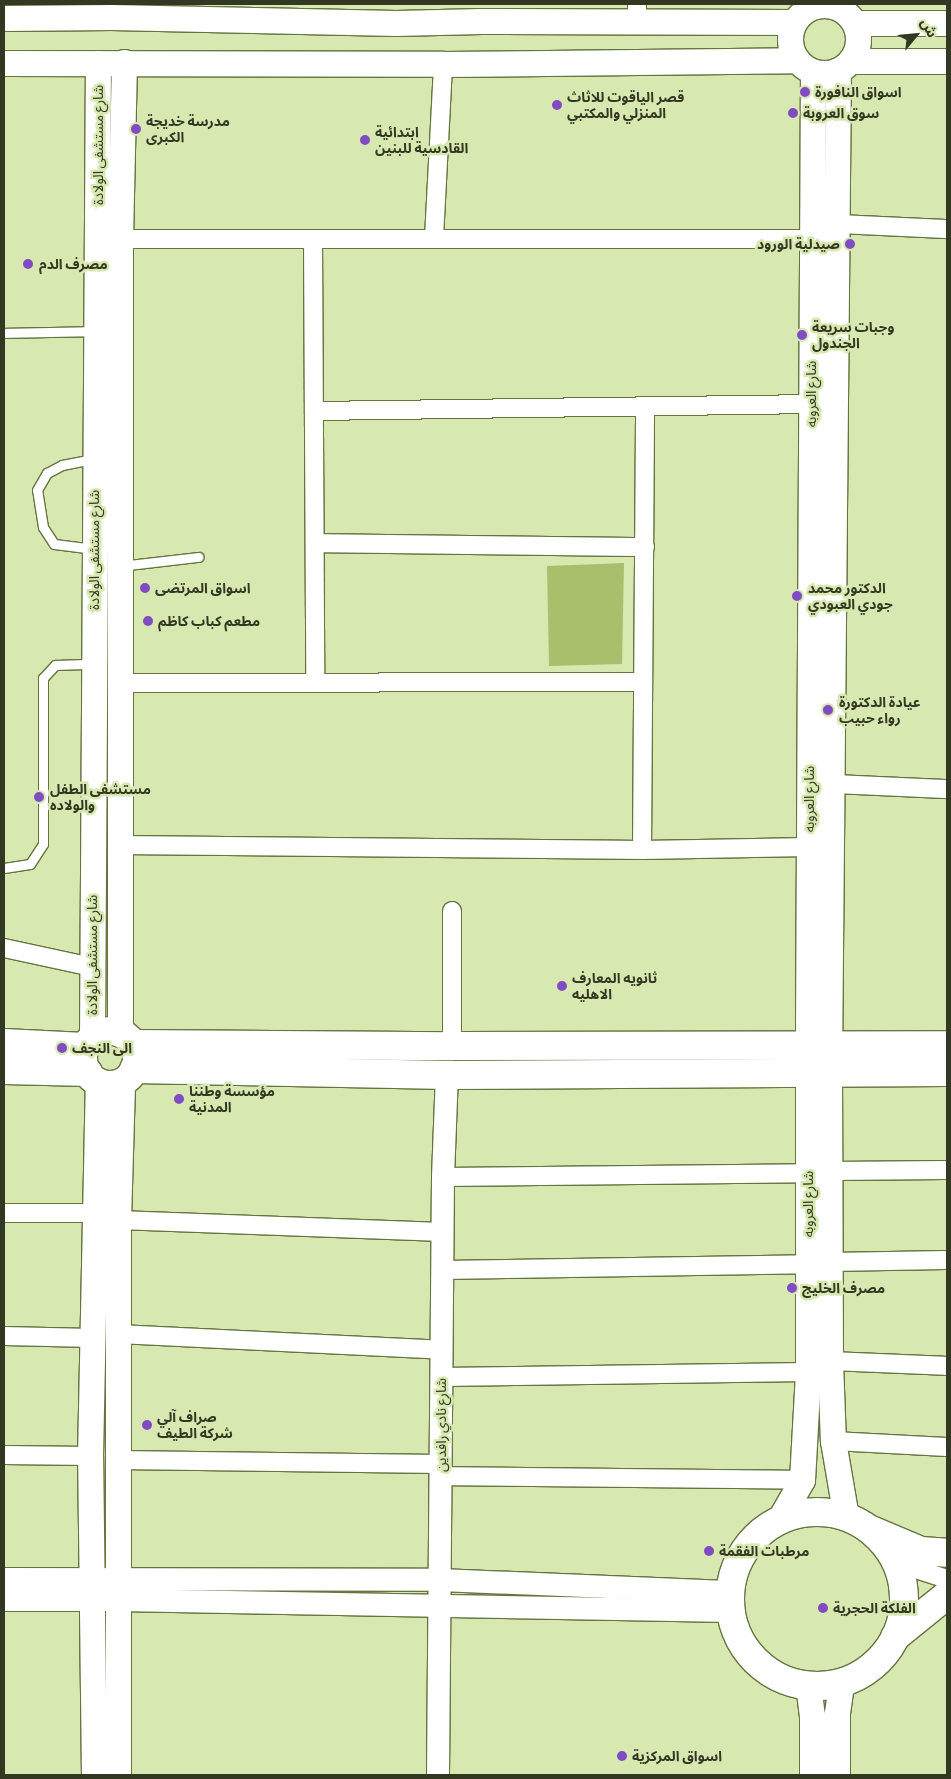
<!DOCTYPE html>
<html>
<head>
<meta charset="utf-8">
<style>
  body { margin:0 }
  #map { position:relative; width:951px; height:1779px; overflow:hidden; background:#d8e8b1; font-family:"Crimson Pro","Noto Sans Arabic",serif }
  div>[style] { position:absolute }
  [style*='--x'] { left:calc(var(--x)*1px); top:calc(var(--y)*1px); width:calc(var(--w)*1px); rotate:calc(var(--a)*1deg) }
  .green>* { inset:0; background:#a9bf6c }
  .roads { filter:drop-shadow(1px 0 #667441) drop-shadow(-1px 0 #667441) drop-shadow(0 1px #667441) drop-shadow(0 -1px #667441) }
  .service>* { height:9px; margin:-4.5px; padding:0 4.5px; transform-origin:4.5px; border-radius:4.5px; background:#fff }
  .minor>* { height:18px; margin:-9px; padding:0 9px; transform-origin:9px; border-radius:9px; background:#fff }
  .tertiary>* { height:22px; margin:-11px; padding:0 11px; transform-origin:11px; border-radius:11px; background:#fff }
  .secondary>* { height:25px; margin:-12.5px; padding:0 12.5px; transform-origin:12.5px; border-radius:12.5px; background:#fff }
  .secondary>.ring { margin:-12.5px; padding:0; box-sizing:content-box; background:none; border:25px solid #fff; border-radius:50% }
  .primary>* { height:28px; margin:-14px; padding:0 14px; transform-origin:14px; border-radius:14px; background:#fff }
  .primary>.ring { margin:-14px; padding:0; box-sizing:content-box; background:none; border:28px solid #fff; border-radius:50% }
  .dots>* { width:14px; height:14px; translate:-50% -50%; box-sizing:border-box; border:2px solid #d8e8b1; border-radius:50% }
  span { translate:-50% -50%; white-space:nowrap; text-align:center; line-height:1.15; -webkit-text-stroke:5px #d8e8b1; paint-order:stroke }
  .poi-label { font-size:14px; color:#323822; font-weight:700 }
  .left { translate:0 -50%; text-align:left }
  .right { translate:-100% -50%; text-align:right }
  .street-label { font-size:14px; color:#323822 }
  .frame { position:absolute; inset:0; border:5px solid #323822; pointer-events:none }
  .north { position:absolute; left:891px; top:10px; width:50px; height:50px; -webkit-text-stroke:4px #d8e8b1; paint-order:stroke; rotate:62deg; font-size:14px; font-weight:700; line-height:20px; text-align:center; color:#323822 }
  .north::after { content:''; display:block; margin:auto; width:18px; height:22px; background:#323822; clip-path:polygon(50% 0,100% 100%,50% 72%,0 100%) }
</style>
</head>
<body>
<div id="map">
  <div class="green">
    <i style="clip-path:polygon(624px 563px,622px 664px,549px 666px,547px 566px)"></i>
  </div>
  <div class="roads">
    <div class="service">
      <i style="--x:4;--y:333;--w:92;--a:-1.2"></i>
      <i style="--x:94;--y:549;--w:40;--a:-172.9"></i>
      <i style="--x:54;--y:544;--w:20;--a:-123"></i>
      <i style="--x:43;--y:527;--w:37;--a:-99"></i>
      <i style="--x:37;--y:490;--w:20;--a:-60"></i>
      <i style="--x:47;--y:473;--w:17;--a:-28"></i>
      <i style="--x:62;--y:465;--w:33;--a:-11"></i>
      <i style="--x:120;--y:566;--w:79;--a:-6.6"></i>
      <i style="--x:4;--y:868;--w:26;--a:-9"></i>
      <i style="--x:30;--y:864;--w:24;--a:-57"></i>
      <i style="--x:43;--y:844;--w:166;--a:-90"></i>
      <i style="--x:43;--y:678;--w:18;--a:-47"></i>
      <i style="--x:55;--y:665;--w:38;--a:-2"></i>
    </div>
    <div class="minor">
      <i style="--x:637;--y:22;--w:18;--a:-90"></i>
      <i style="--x:837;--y:224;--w:110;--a:2.6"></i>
      <i style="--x:434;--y:238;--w:174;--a:-87"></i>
      <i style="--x:120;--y:239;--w:692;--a:0"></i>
      <i style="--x:313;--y:240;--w:443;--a:89.7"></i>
      <i style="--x:314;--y:411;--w:497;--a:-0.8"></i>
      <i style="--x:315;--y:543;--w:330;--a:0.7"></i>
      <i style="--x:120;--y:683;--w:523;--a:-0.11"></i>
      <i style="--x:832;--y:784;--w:115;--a:2.5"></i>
      <i style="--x:120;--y:845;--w:522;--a:0.55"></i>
      <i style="--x:642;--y:850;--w:167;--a:-1"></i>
      <i style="--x:642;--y:850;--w:442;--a:-89.6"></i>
      <i style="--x:452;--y:911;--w:135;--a:90"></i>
      <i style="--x:4;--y:948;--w:90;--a:12.2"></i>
      <i style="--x:831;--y:1171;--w:116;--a:-0.5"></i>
      <i style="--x:443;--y:1177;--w:366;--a:-0.6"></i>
      <i style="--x:4;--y:1213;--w:90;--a:0"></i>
      <i style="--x:118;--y:1220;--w:325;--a:2.1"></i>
      <i style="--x:831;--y:1262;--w:116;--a:-1"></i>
      <i style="--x:443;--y:1270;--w:365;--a:-0.9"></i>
      <i style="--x:118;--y:1334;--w:324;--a:2.8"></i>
      <i style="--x:4;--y:1336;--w:89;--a:1.3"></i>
      <i style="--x:830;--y:1361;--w:117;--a:2.4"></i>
      <i style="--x:442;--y:1377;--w:366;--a:-0.8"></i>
      <i style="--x:833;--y:1441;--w:114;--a:3"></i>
      <i style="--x:4;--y:1455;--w:86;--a:0.7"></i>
      <i style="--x:117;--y:1460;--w:324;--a:0.7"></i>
      <i style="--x:441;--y:1476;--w:361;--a:0.6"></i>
      <i style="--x:894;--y:1562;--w:56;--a:17.8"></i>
    </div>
    <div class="tertiary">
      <i style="--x:4;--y:1579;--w:436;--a:0.1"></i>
      <i style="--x:440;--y:1580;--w:288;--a:2.4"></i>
      <i style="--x:4;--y:1600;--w:114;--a:0"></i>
      <i style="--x:118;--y:1600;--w:612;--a:1.03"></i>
      <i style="--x:438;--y:1775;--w:598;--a:-89.52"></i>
      <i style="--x:443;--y:1177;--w:102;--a:-87.8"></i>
    </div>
    <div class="secondary">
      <i class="ring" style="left:790px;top:5px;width:43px;height:43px"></i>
      <i style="--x:4;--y:18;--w:107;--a:-0.5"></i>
      <i style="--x:111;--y:17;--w:285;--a:1.2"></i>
      <i style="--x:396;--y:23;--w:85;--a:-1.3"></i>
      <i style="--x:481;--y:21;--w:313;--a:0.2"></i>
      <i style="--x:855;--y:23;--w:92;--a:0"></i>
      <i style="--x:851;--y:61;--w:96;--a:0"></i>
      <i style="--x:4;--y:63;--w:439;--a:0.1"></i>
      <i style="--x:443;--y:64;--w:354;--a:-0.6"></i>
      <i style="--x:838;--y:70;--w:1001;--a:90.52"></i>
      <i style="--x:829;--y:1071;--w:290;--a:89.8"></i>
      <i style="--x:830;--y:1361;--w:80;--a:87.9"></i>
      <i style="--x:833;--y:1441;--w:77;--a:80.3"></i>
      <i style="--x:120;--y:1032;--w:793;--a:-90"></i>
      <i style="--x:120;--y:239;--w:177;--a:-88.7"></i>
      <i style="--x:92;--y:1037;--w:974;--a:-89.65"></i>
      <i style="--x:779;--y:1520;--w:46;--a:-60.1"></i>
      <i style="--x:802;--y:1480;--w:108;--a:-86.8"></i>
      <i style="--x:808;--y:1372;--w:347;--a:-90"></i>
      <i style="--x:808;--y:1025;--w:953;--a:-89.7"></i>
      <i style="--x:808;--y:1684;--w:31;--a:83"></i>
      <i style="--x:812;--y:1715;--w:60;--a:90"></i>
      <i style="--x:94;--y:1775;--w:319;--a:-90.7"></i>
      <i style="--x:90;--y:1456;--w:373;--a:-88.8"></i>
      <i style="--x:118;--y:1775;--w:555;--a:-90"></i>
      <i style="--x:118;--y:1220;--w:138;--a:-88.3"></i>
      <i style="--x:837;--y:1775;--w:62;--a:-90"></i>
      <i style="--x:837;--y:1713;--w:30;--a:-82"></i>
    </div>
    <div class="primary">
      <i class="ring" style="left:83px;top:1031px;width:26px;height:26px"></i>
      <i style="--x:4;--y:1043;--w:81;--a:2.8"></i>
      <i style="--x:133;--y:1044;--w:319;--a:0.4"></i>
      <i style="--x:452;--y:1046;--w:495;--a:-0.1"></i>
      <i style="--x:134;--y:1069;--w:313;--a:1.1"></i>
      <i style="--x:447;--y:1075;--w:500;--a:-0.34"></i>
      <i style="--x:4;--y:1070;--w:84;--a:1.4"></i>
      <i class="ring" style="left:730px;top:1512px;width:146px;height:146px"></i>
      <i style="--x:871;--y:1530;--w:54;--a:22.8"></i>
      <i style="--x:921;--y:1551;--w:26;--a:4"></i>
      <i style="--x:895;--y:1637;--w:67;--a:-38.9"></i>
    </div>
  </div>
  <div class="dots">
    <i style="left:805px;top:92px;background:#814bc3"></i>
    <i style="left:557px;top:105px;background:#814bc3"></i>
    <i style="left:793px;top:113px;background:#814bc3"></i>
    <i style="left:136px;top:129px;background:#814bc3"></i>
    <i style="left:365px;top:140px;background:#814bc3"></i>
    <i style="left:850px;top:244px;background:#814bc3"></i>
    <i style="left:28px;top:264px;background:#814bc3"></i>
    <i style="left:802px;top:335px;background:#814bc3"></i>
    <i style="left:145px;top:588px;background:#814bc3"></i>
    <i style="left:797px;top:596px;background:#814bc3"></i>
    <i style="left:148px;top:621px;background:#814bc3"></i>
    <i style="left:828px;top:710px;background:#814bc3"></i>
    <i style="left:39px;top:797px;background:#814bc3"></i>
    <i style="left:562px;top:986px;background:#814bc3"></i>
    <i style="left:62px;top:1048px;background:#814bc3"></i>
    <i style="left:179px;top:1099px;background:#814bc3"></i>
    <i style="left:792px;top:1288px;background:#814bc3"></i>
    <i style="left:147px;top:1425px;background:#814bc3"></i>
    <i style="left:709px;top:1551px;background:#814bc3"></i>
    <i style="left:823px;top:1608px;background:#814bc3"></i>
    <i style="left:622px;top:1756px;background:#814bc3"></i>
  </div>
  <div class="poi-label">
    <span class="left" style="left:815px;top:92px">اسواق النافورة</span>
    <span class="left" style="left:567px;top:105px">قصر الياقوت للاثاث<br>المنزلي والمكتبي</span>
    <span class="left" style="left:803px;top:113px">سوق العروبة</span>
    <span class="left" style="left:146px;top:129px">مدرسة خديجة<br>الكبرى</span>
    <span class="left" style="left:375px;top:140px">ابتدائية<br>القادسية للبنين</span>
    <span class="right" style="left:840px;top:244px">صيدلية الورود</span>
    <span class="left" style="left:39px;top:264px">مصرف الدم</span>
    <span class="left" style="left:812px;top:335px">وجبات سريعة<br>الجندول</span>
    <span class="left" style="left:155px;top:588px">اسواق المرتضى</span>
    <span class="left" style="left:808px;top:596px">الدكتور محمد<br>جودي العبودي</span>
    <span class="left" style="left:158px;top:621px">مطعم كباب كاظم</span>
    <span class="left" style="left:839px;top:710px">عيادة الدكتورة<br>رواء حبيب</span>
    <span class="left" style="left:50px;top:797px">مستشفى الطفل<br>والولاده</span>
    <span class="left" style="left:572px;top:986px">ثانويه المعارف<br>الاهليه</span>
    <span class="left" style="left:72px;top:1048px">الى النجف</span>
    <span class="left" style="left:189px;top:1099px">مؤسسة وطننا<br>المدنية</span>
    <span class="left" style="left:802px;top:1288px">مصرف الخليج</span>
    <span class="left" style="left:157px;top:1425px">صراف آلي<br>شركة الطيف</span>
    <span class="left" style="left:719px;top:1551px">مرطبات الفقمة</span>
    <span class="left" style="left:833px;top:1608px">الفلكة الحجرية</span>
    <span class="left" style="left:632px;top:1756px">اسواق المركزية</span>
  </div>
  <div class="street-label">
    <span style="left:98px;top:145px;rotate:-90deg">شارع مستشفى الولادة</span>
    <span style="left:811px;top:394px;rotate:-90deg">شارع العروبه</span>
    <span style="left:94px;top:550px;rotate:-90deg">شارع مستشفى الولادة</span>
    <span style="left:809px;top:799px;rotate:-90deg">شارع العروبه</span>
    <span style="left:92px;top:955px;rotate:-90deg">شارع مستشفى الولادة</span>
    <span style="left:808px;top:1204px;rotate:-90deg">شارع العروبه</span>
    <span style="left:441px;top:1425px;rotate:-90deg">شارع نادي رافدين</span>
  </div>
  <div class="frame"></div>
  <div class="north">ش</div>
</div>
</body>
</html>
